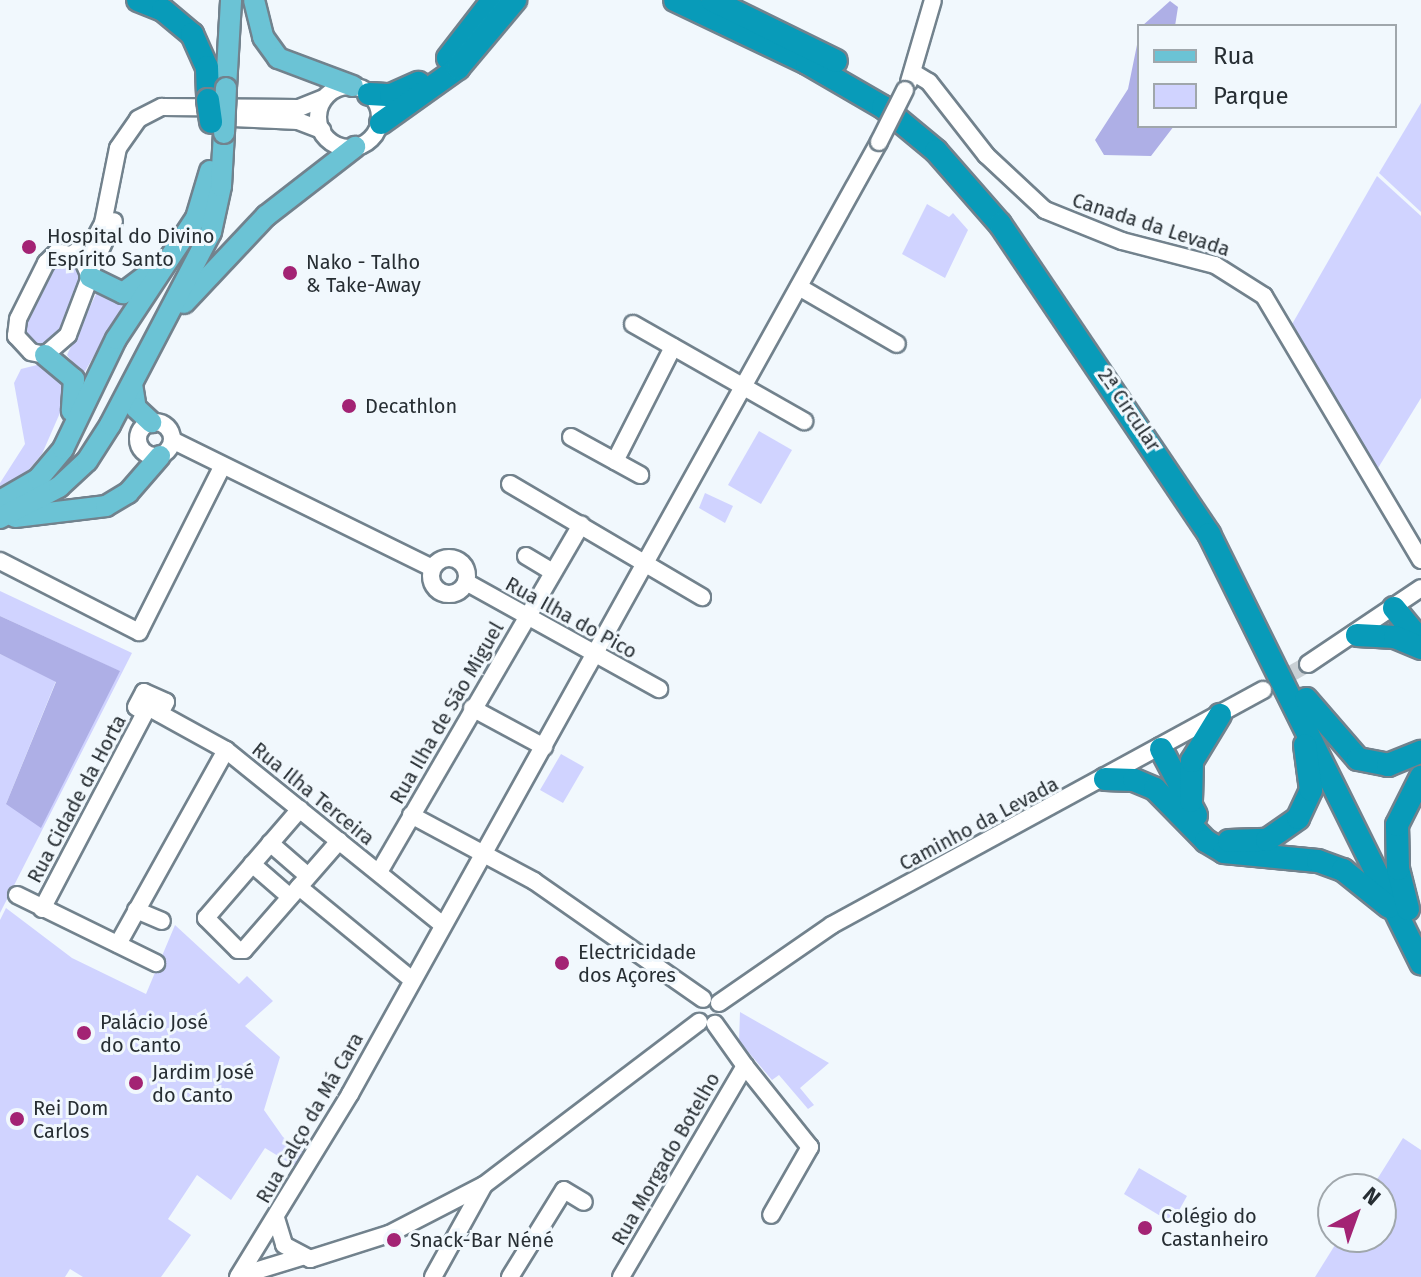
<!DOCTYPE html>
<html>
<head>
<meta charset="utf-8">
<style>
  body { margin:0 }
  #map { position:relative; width:1421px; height:1277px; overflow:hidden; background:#f1f8fd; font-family:"Fira Sans",sans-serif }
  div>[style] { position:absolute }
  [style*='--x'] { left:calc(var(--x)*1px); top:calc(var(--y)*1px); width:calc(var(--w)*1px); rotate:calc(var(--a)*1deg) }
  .green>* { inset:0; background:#d0d3ff }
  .forest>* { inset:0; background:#aeafe6 }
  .minor-tunnel>* { height:16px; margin-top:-8px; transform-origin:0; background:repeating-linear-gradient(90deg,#c9d0d5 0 16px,transparent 0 24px) }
  .roads { filter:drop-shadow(2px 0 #72828d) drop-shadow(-2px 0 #72828d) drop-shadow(0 2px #72828d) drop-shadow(0 -2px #72828d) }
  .minor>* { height:16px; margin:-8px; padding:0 8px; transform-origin:8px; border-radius:8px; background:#fff }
  .minor>.ring { margin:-8px; padding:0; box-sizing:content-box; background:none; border:16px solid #fff; border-radius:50% }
  .major>* { height:20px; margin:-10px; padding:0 10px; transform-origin:10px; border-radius:10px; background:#6bc3d5 }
  .highway>* { height:22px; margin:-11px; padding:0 11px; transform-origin:11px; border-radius:11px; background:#089bb9 }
  .bridges { filter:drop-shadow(2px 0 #72828d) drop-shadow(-2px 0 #72828d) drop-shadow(0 2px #72828d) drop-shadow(0 -2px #72828d) }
  .minor-bridge>* { height:16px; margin:-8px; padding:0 8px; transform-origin:8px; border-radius:8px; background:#fff }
  .major-bridge>* { height:20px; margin:-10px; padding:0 10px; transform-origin:10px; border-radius:10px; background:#6bc3d5 }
  .highway-bridge>* { height:22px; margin:-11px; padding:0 11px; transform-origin:11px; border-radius:11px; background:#089bb9 }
  .dots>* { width:22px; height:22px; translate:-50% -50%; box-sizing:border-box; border:4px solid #f1f8fd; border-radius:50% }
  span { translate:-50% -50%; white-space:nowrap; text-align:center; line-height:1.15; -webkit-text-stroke:6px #f1f8fd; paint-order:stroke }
  .street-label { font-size:20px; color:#272e33 }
  .poi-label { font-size:20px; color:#272e33 }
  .left { translate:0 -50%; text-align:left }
  .legend { position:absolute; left:1137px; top:24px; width:260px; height:104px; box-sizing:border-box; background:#f1f8fd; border:2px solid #a0a7ac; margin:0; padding:10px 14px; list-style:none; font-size:24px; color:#272e33 }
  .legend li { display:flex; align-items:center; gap:16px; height:40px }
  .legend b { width:40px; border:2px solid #a0a7ac }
  .north { position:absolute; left:1317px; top:1173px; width:80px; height:80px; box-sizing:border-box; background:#f1f8fd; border:2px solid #a0a7ac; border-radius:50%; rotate:41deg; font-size:22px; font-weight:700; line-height:32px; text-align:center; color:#272e33 }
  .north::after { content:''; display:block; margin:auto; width:28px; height:36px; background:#a32374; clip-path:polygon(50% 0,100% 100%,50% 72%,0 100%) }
</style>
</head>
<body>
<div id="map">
  <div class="green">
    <i style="clip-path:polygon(1421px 103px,1421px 212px,1379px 173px)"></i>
    <i style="clip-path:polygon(1377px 176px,1421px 216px,1421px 398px,1375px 473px,1291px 326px)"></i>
    <i style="clip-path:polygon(927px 204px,949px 217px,953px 213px,968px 230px,945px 278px,902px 254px)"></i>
    <i style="clip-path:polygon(59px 260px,77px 266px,81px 280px,56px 337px,45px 346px,35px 346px,24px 336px,23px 326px,48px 269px)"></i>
    <i style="clip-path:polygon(97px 292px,128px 296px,83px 375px,67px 355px)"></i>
    <i style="clip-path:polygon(41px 364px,62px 371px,70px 390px,42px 454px,22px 478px,0 493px,0 483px,25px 444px,14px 383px,21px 369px)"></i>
    <i style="clip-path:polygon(759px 431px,792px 450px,761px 504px,728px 485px)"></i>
    <i style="clip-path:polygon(705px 493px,733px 506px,725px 523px,699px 508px)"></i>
    <i style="clip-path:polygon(0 591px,132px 653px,0 913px,0 654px,56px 681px,6px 804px,119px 671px,0 616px)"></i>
    <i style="clip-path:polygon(561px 754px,584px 767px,563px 803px,540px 790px)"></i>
    <i style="clip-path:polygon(6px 908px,72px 958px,146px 994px,175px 925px,239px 984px,247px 976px,273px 1001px,245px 1026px,280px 1057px,264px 1110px,283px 1137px,308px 1155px,301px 1170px,265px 1148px,231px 1200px,197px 1175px,168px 1219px,191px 1235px,161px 1277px,83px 1277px,70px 1269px,65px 1277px,0 1277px,0 920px)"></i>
    <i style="clip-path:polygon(740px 1012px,829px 1063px,800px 1088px,814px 1105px,808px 1109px,779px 1075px,772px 1080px,739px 1041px)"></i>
    <i style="clip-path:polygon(1403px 1138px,1421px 1150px,1421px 1277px,1315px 1277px,1340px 1237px,1381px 1237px,1381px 1189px,1371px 1189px)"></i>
    <i style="clip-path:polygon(1139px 1168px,1187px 1196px,1172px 1223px,1124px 1194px)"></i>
  </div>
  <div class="forest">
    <i style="clip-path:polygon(1170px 1px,1178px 7px,1175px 26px,1142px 26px)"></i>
    <i style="clip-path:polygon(1139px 35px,1139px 126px,1174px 126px,1151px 156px,1104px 155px,1095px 140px,1128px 89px)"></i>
    <i style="clip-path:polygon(0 616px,120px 671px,41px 828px,6px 804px,56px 682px,0 654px)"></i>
  </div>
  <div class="minor-tunnel">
    <i style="--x:1271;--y:685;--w:43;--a:-29.6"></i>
  </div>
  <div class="roads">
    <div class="minor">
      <i style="--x:914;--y:73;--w:17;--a:31"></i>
      <i style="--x:929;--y:82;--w:93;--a:52"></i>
      <i style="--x:986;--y:155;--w:81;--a:43"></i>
      <i style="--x:1045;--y:210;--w:83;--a:21.9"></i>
      <i style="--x:1122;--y:241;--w:96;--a:14.5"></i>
      <i style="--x:1215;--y:265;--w:58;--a:32.3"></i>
      <i style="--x:1264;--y:296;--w:307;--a:59.3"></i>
      <i style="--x:909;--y:82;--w:85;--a:-73.7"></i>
      <i class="ring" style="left:318px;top:86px;width:46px;height:46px"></i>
      <i style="--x:233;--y:118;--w:65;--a:2.6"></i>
      <i style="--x:298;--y:121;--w:26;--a:21"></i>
      <i style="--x:57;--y:252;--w:26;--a:13"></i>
      <i style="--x:82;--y:258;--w:21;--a:67"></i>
      <i style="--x:90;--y:277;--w:62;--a:110.8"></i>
      <i style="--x:68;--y:335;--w:30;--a:139"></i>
      <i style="--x:45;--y:355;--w:14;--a:-168"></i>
      <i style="--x:31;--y:352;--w:22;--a:-133"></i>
      <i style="--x:16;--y:336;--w:17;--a:-83"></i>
      <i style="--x:18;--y:319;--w:63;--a:-63.4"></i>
      <i style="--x:46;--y:263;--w:16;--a:-45"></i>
      <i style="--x:74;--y:253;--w:22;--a:-30"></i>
      <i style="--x:93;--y:242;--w:21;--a:-62"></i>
      <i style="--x:103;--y:223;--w:76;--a:-78.7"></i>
      <i style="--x:118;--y:148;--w:35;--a:-55"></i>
      <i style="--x:138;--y:119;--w:27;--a:-27"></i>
      <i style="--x:162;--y:107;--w:137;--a:0.4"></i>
      <i style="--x:299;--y:108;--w:27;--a:-22"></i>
      <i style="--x:90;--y:272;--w:56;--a:-64.8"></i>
      <i style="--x:799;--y:287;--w:113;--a:30.2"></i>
      <i style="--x:633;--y:324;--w:197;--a:29.6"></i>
      <i class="ring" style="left:138px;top:422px;width:18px;height:18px"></i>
      <i style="--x:571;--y:437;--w:79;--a:28.8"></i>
      <i style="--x:172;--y:440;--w:290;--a:26.2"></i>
      <i style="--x:615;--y:461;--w:128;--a:-63"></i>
      <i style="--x:510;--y:484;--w:223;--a:30.5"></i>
      <i style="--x:526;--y:556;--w:31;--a:31"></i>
      <i class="ring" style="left:431px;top:558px;width:20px;height:20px"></i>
      <i style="--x:0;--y:561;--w:156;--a:27.1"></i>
      <i style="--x:139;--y:632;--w:185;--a:-63.3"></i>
      <i style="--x:466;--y:582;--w:221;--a:29"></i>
      <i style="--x:1308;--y:664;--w:136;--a:-33.9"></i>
      <i style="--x:472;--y:708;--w:82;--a:28.4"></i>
      <i style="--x:144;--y:712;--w:9;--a:-148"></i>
      <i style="--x:136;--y:707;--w:17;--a:-62"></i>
      <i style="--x:144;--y:692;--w:24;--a:24"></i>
      <i style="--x:166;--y:702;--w:13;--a:119"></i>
      <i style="--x:300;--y:809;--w:144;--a:130.8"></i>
      <i style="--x:206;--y:918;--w:45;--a:45"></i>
      <i style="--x:238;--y:950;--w:6;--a:0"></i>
      <i style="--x:244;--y:950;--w:145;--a:-48.9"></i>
      <i style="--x:411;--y:815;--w:140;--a:28.2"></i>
      <i style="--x:534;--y:881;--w:206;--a:34.9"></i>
      <i style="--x:270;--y:843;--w:50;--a:41"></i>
      <i style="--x:252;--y:864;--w:50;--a:41"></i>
      <i style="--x:379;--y:872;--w:402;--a:-59.8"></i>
      <i style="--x:299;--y:887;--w:145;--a:39.4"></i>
      <i style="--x:17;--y:895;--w:155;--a:26.1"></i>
      <i style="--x:42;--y:909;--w:228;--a:-62.3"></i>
      <i style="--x:148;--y:707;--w:89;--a:28.9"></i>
      <i style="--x:226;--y:750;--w:279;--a:38.9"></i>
      <i style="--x:136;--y:910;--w:28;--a:23"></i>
      <i style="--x:118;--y:944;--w:222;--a:-60.9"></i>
      <i style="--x:719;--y:1003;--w:137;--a:-34.6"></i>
      <i style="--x:832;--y:925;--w:491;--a:-28.6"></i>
      <i style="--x:745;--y:1066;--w:104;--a:51.3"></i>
      <i style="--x:810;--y:1147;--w:78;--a:119.8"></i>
      <i style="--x:276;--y:1218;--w:28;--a:73"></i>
      <i style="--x:284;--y:1245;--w:30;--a:28"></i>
      <i style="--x:310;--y:1259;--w:83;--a:-17.6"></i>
      <i style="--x:389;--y:1234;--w:107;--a:-27.3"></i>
      <i style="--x:484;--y:1185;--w:270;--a:-37.2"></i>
      <i style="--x:239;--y:1276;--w:65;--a:-17"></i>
      <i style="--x:238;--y:1277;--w:215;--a:-58.5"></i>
      <i style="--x:350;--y:1094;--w:1089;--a:-60.94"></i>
      <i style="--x:433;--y:1277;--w:105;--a:-61"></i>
      <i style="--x:510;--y:1277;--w:102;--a:-58.2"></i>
      <i style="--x:564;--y:1190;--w:23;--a:31"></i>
      <i style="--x:621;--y:1277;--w:245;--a:-59.6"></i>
      <i style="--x:745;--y:1066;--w:52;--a:-125.5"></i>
    </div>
    <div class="major">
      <i style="--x:254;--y:0;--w:38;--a:76"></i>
      <i style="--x:263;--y:37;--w:26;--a:54"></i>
      <i style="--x:278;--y:58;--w:80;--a:20.5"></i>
      <i style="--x:226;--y:88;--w:88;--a:-86.7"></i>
      <i style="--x:90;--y:277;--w:37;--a:26"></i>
      <i style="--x:123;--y:293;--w:30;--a:-37"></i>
      <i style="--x:184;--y:303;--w:120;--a:-46.7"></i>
      <i style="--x:266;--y:216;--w:113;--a:-37.8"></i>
      <i style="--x:45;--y:355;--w:38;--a:40"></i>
      <i style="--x:74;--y:379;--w:32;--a:94"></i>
      <i style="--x:132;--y:384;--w:24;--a:81"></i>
      <i style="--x:136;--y:408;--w:21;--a:43"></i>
      <i style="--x:0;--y:501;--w:44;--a:-30.1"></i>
      <i style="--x:38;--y:479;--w:39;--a:-50"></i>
      <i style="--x:63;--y:449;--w:122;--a:-64.3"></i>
      <i style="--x:116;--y:339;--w:145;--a:-56.5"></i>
      <i style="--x:196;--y:218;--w:49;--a:-73.4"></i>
      <i style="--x:15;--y:517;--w:92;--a:-6.9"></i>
      <i style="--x:106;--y:506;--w:26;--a:-31"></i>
      <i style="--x:128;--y:493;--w:49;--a:-49.1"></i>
      <i style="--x:0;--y:518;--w:67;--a:-27.7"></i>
      <i style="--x:59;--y:487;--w:38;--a:-43"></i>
      <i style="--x:87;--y:461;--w:43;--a:-57.4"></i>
      <i style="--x:110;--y:425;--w:218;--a:-62.4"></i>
      <i style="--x:211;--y:232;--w:47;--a:-77.7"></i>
      <i style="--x:221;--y:186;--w:53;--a:-86.8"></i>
    </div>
    <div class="highway">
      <i style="--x:138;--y:0;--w:27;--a:22"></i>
      <i style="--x:163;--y:10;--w:38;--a:40"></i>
      <i style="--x:192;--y:34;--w:36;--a:66"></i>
      <i style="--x:207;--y:67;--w:33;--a:88"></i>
      <i style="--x:675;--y:0;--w:146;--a:25.5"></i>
      <i style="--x:807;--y:63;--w:88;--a:30.1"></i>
      <i style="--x:883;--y:107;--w:69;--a:39.7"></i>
      <i style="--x:936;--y:151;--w:97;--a:48.8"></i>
      <i style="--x:1000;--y:224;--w:374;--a:56"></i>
      <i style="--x:1209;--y:534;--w:479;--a:63.7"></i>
      <i style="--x:712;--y:0;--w:138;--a:26.2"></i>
      <i style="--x:448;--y:58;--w:73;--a:-52.2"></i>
      <i style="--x:369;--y:94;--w:22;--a:3"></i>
      <i style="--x:391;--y:95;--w:30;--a:-24"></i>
      <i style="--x:381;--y:123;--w:95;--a:-35.5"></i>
      <i style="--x:458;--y:68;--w:89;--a:-50"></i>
      <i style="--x:1394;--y:608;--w:43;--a:50.7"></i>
      <i style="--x:1357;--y:635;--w:38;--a:3"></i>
      <i style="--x:1395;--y:637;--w:28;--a:23"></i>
      <i style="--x:1306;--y:699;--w:79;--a:49.1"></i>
      <i style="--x:1358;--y:759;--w:31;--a:11"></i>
      <i style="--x:1388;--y:765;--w:35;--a:-22"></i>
      <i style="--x:1161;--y:749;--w:75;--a:62.1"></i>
      <i style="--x:1105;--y:779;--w:29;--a:2"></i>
      <i style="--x:1134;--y:780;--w:23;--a:23"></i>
      <i style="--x:1155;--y:789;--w:73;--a:45.6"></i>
      <i style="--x:1206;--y:841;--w:21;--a:31"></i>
      <i style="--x:1224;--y:852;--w:94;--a:5.5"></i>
      <i style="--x:1318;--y:861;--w:27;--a:20"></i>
      <i style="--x:1343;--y:870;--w:59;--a:38.8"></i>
      <i style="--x:1191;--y:801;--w:40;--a:-88.6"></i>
      <i style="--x:1192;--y:761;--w:54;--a:-58.7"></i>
      <i style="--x:1229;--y:841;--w:38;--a:-2"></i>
      <i style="--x:1267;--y:840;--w:38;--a:-35"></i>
      <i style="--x:1298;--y:818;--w:31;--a:-65"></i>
      <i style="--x:1311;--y:790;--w:45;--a:-97.6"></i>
      <i style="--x:1408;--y:909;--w:41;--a:-104"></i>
      <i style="--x:1398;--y:869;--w:44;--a:-91.3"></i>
      <i style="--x:1397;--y:825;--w:54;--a:-63.4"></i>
    </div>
  </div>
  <div class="bridges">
    <div class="minor-bridge">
      <i style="--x:879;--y:142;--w:58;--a:-63.4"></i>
    </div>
    <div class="major-bridge">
      <i style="--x:224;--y:133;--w:45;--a:-87.5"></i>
    </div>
    <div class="highway-bridge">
      <i style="--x:208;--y:100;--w:22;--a:82"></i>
    </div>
  </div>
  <div class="dots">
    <i style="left:29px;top:247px;background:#a32374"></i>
    <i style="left:290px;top:273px;background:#a32374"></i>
    <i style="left:349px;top:406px;background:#a32374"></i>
    <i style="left:562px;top:963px;background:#a32374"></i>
    <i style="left:84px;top:1033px;background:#a32374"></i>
    <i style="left:136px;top:1083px;background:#a32374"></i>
    <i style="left:17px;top:1119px;background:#a32374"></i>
    <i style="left:1145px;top:1228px;background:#a32374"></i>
    <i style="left:394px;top:1240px;background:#a32374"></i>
  </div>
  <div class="street-label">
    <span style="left:1151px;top:225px;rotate:18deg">Canada da Levada</span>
    <span style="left:1129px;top:410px;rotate:56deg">2ª Circular</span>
    <span style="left:571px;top:618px;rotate:29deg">Rua Ilha do Pico</span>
    <span style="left:447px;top:713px;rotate:-60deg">Rua Ilha de São Miguel</span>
    <span style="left:313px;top:794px;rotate:39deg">Rua Ilha Terceira</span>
    <span style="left:77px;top:799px;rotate:-62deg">Rua Cidade da Horta</span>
    <span style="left:979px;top:824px;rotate:-28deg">Caminho da Levada</span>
    <span style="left:310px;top:1118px;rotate:-60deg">Rua Calço da Má Cara</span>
    <span style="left:666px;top:1159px;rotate:-60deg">Rua Morgado Botelho</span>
  </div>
  <div class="poi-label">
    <span class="left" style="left:47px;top:248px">Hospital do Divino<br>Espírito Santo</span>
    <span class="left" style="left:306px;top:274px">Nako - Talho<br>&amp; Take-Away</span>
    <span class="left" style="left:365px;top:406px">Decathlon</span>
    <span class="left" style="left:578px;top:964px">Electricidade<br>dos Açores</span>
    <span class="left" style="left:100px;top:1034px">Palácio José<br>do Canto</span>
    <span class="left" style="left:152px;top:1084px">Jardim José<br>do Canto</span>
    <span class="left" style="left:33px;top:1120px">Rei Dom<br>Carlos</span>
    <span class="left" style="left:1161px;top:1228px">Colégio do<br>Castanheiro</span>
    <span class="left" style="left:410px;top:1240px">Snack-Bar Néné</span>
  </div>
  <ul class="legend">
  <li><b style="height:10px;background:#6bc3d5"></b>Rua</li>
  <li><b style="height:22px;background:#d0d3ff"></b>Parque</li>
  </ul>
  <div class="north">N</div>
</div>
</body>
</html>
